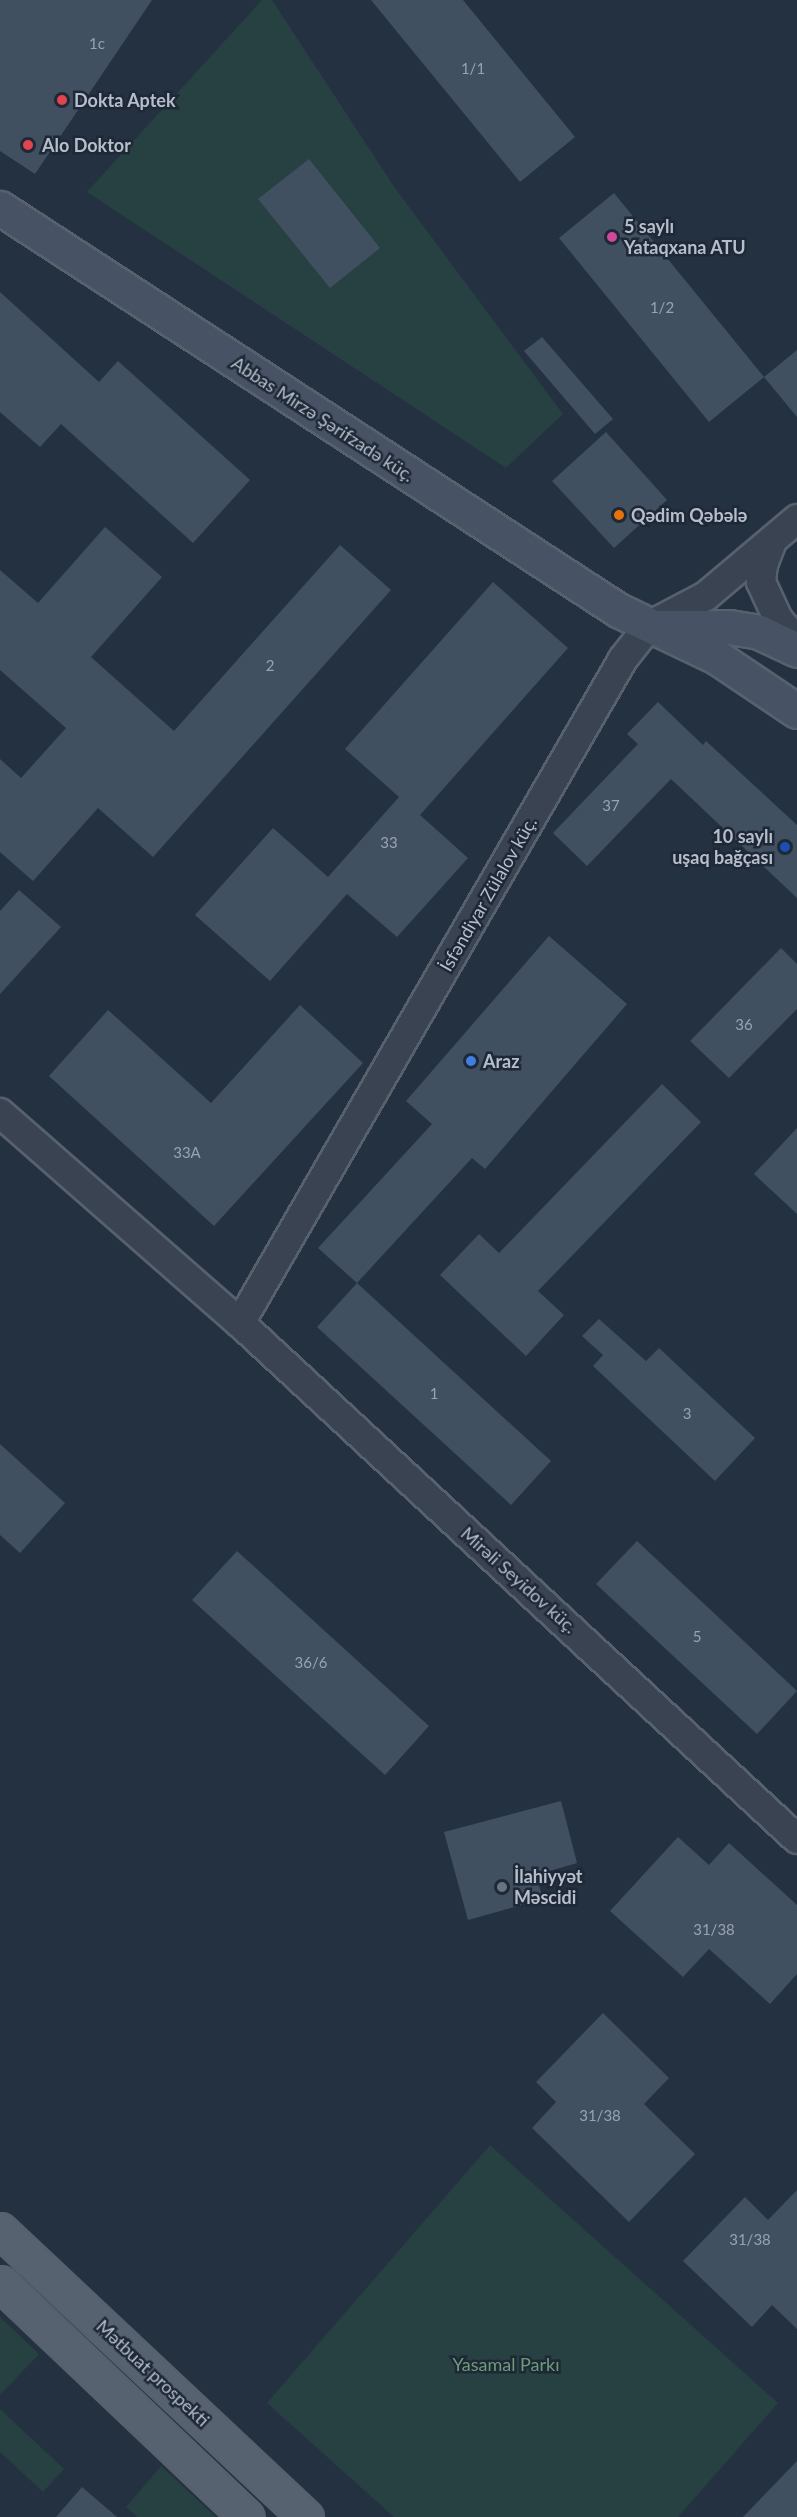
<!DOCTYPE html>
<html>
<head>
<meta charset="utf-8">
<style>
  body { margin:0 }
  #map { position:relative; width:797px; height:2517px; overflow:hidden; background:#243141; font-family:Lato,sans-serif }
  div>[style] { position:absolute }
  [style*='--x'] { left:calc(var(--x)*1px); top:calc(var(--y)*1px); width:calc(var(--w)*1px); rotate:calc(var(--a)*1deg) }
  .green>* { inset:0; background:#274042 }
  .building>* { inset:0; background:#405061 }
  .roads { filter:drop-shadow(2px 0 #57616e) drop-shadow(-2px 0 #57616e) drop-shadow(0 2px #57616e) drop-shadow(0 -2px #57616e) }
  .minor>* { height:28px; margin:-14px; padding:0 14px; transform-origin:14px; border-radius:14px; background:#394351 }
  .secondary>* { height:33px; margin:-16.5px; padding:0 16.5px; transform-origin:16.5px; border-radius:16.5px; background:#475264 }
  .primary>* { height:33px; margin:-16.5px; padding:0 16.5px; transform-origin:16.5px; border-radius:16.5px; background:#576271 }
  .dots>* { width:16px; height:16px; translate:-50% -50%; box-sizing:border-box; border:3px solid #1e2836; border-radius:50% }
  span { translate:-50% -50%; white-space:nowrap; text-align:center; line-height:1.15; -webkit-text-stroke:5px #1e2836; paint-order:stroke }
  .number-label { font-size:15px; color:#98a2b0 }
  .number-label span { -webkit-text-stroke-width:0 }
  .poi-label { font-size:18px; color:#b6becb; font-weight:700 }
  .left { translate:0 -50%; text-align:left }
  .right { translate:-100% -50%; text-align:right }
  .street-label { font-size:18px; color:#b6becb }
  .park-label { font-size:18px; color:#6c9d76 }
</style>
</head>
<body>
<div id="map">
  <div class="green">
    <i style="clip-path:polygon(262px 0,272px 0,395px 188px,563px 414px,506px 468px,87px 192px)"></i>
    <i style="clip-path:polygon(490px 2145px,778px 2403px,678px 2517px,394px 2517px,267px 2403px)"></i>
    <i style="clip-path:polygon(0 2317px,39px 2354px,0 2395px)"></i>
    <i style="clip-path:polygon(0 2409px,64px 2469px,43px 2492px,0 2452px)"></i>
    <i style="clip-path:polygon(161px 2466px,216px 2517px,137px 2517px,126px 2507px)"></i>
  </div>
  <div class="building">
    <i style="clip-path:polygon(0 0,152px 0,35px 174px,0 151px)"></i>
    <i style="clip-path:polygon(371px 0,463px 0,575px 137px,520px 182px)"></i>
    <i style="clip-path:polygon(309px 159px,380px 248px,330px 288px,258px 199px)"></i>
    <i style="clip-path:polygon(614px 193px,764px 377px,709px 422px,559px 238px)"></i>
    <i style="clip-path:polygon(0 292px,99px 382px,118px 361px,250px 480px,193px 543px,61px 424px,40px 447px,0 412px)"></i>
    <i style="clip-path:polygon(542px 337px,613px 419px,595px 434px,524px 351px)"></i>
    <i style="clip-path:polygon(797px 350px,797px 417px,764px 377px)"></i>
    <i style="clip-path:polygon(606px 432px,667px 500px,614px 548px,552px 481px)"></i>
    <i style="clip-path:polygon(105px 527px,162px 577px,91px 657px,174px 731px,340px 545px,391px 590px,153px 857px,98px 808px,33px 881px,0 852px,0 759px,21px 778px,66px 728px,0 670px,0 570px,38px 603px)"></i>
    <i style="clip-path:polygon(493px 582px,568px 648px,420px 815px,468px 858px,397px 937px,347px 894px,270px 981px,195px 915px,273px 828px,328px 877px,399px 797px,345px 749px)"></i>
    <i style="clip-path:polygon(658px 702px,703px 745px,706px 741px,797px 825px,797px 898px,671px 779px,587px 866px,553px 833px,638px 744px,627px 734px)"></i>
    <i style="clip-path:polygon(19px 890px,61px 927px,0 994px,0 911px)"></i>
    <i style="clip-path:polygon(549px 936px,627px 1004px,485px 1169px,472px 1158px,357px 1283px,318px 1248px,432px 1124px,406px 1101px)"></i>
    <i style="clip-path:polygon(781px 948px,797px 964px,797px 1009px,729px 1078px,690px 1041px)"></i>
    <i style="clip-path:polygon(300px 1005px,363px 1063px,214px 1226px,49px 1076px,108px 1010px,211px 1103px)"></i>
    <i style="clip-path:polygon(662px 1084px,701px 1122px,538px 1291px,564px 1315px,526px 1356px,440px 1275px,479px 1234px,499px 1253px)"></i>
    <i style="clip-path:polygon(797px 1128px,797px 1214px,754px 1174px)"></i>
    <i style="clip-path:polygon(357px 1283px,551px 1461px,511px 1505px,317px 1327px)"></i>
    <i style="clip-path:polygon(599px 1319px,646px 1361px,659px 1348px,755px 1438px,715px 1481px,593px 1366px,603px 1355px,582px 1336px)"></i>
    <i style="clip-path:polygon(0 1444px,65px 1503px,20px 1553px,0 1535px)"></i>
    <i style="clip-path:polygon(637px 1541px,797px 1691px,757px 1734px,596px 1584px)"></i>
    <i style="clip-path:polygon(237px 1551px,429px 1726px,385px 1775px,192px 1600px)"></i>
    <i style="clip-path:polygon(561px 1801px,577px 1863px,536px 1875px,543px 1899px,468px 1920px,444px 1832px)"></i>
    <i style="clip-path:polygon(678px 1837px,709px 1865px,729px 1843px,797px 1905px,797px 1974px,770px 2004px,709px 1949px,683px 1977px,610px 1911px)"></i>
    <i style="clip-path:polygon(603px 2013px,669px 2078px,644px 2104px,695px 2154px,629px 2222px,532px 2128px,556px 2102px,536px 2082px)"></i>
    <i style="clip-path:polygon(797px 2190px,797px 2329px,772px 2305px,752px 2327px,683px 2261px,745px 2197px,768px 2220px)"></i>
    <i style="clip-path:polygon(797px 2461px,797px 2517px,743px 2517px)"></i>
    <i style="clip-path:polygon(82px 2487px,117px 2517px,56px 2517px)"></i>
  </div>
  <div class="roads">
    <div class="minor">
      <i style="--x:771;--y:544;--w:22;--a:111"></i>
      <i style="--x:763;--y:565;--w:17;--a:97"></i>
      <i style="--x:761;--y:582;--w:41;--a:65.3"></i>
      <i style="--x:778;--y:619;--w:30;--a:50"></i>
      <i style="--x:0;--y:1113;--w:319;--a:41.2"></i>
      <i style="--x:240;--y:1323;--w:759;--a:42.81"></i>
      <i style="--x:240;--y:1323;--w:767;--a:-60.02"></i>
      <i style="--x:623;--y:659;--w:42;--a:-51.8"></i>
      <i style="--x:649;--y:626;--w:64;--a:-27.8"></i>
      <i style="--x:706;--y:596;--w:119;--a:-40.2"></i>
    </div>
    <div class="secondary">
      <i style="--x:0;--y:208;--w:737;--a:33.04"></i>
      <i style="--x:618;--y:610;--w:111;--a:25.6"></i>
      <i style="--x:718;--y:658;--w:95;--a:33.9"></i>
      <i style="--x:660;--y:627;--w:69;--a:0"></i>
      <i style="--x:729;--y:627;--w:30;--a:9"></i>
      <i style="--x:759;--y:632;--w:42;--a:25.3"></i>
    </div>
    <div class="primary">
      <i style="--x:0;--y:2230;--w:420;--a:43.2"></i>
      <i style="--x:0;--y:2283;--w:340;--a:43.5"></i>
    </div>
  </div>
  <div class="dots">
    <i style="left:62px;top:100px;background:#e0444e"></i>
    <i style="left:28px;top:145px;background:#e0444e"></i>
    <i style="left:612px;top:237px;background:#d1479c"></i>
    <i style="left:619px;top:515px;background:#e8710a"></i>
    <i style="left:785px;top:847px;background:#1a4fb4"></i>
    <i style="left:471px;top:1061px;background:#3f7fe0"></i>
    <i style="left:502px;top:1887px;background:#6b7280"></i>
  </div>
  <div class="number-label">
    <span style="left:97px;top:44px">1c</span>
    <span style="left:473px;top:69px">1/1</span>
    <span style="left:662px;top:308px">1/2</span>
    <span style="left:270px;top:666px">2</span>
    <span style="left:611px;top:806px">37</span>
    <span style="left:389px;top:843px">33</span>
    <span style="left:744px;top:1025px">36</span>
    <span style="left:187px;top:1153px">33A</span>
    <span style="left:434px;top:1394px">1</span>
    <span style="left:687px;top:1414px">3</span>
    <span style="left:697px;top:1637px">5</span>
    <span style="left:311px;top:1663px">36/6</span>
    <span style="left:714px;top:1930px">31/38</span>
    <span style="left:600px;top:2116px">31/38</span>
    <span style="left:750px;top:2240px">31/38</span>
  </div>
  <div class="poi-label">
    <span class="left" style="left:74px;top:100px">Dokta Aptek</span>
    <span class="left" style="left:42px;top:145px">Alo Doktor</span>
    <span class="left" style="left:624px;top:237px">5 saylı<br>Yataqxana ATU</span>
    <span class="left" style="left:631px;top:515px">Qədim Qəbələ</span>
    <span class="right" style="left:773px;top:847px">10 saylı<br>uşaq bağçası</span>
    <span class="left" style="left:483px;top:1061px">Araz</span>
    <span class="left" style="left:514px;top:1887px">İlahiyyət<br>Məscidi</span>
  </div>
  <div class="street-label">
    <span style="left:323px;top:419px;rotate:33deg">Abbas Mirzə Şərifzadə küç.</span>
    <span style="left:488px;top:894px;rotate:-60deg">İsfəndiyar Zülalov küç.</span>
    <span style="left:519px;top:1580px;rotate:42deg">Mirəli Seyidov küç.</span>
    <span style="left:153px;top:2373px;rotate:43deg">Mətbuat prospekti</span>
  </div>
  <div class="park-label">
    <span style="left:506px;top:2364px">Yasamal Parkı</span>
  </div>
</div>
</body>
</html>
